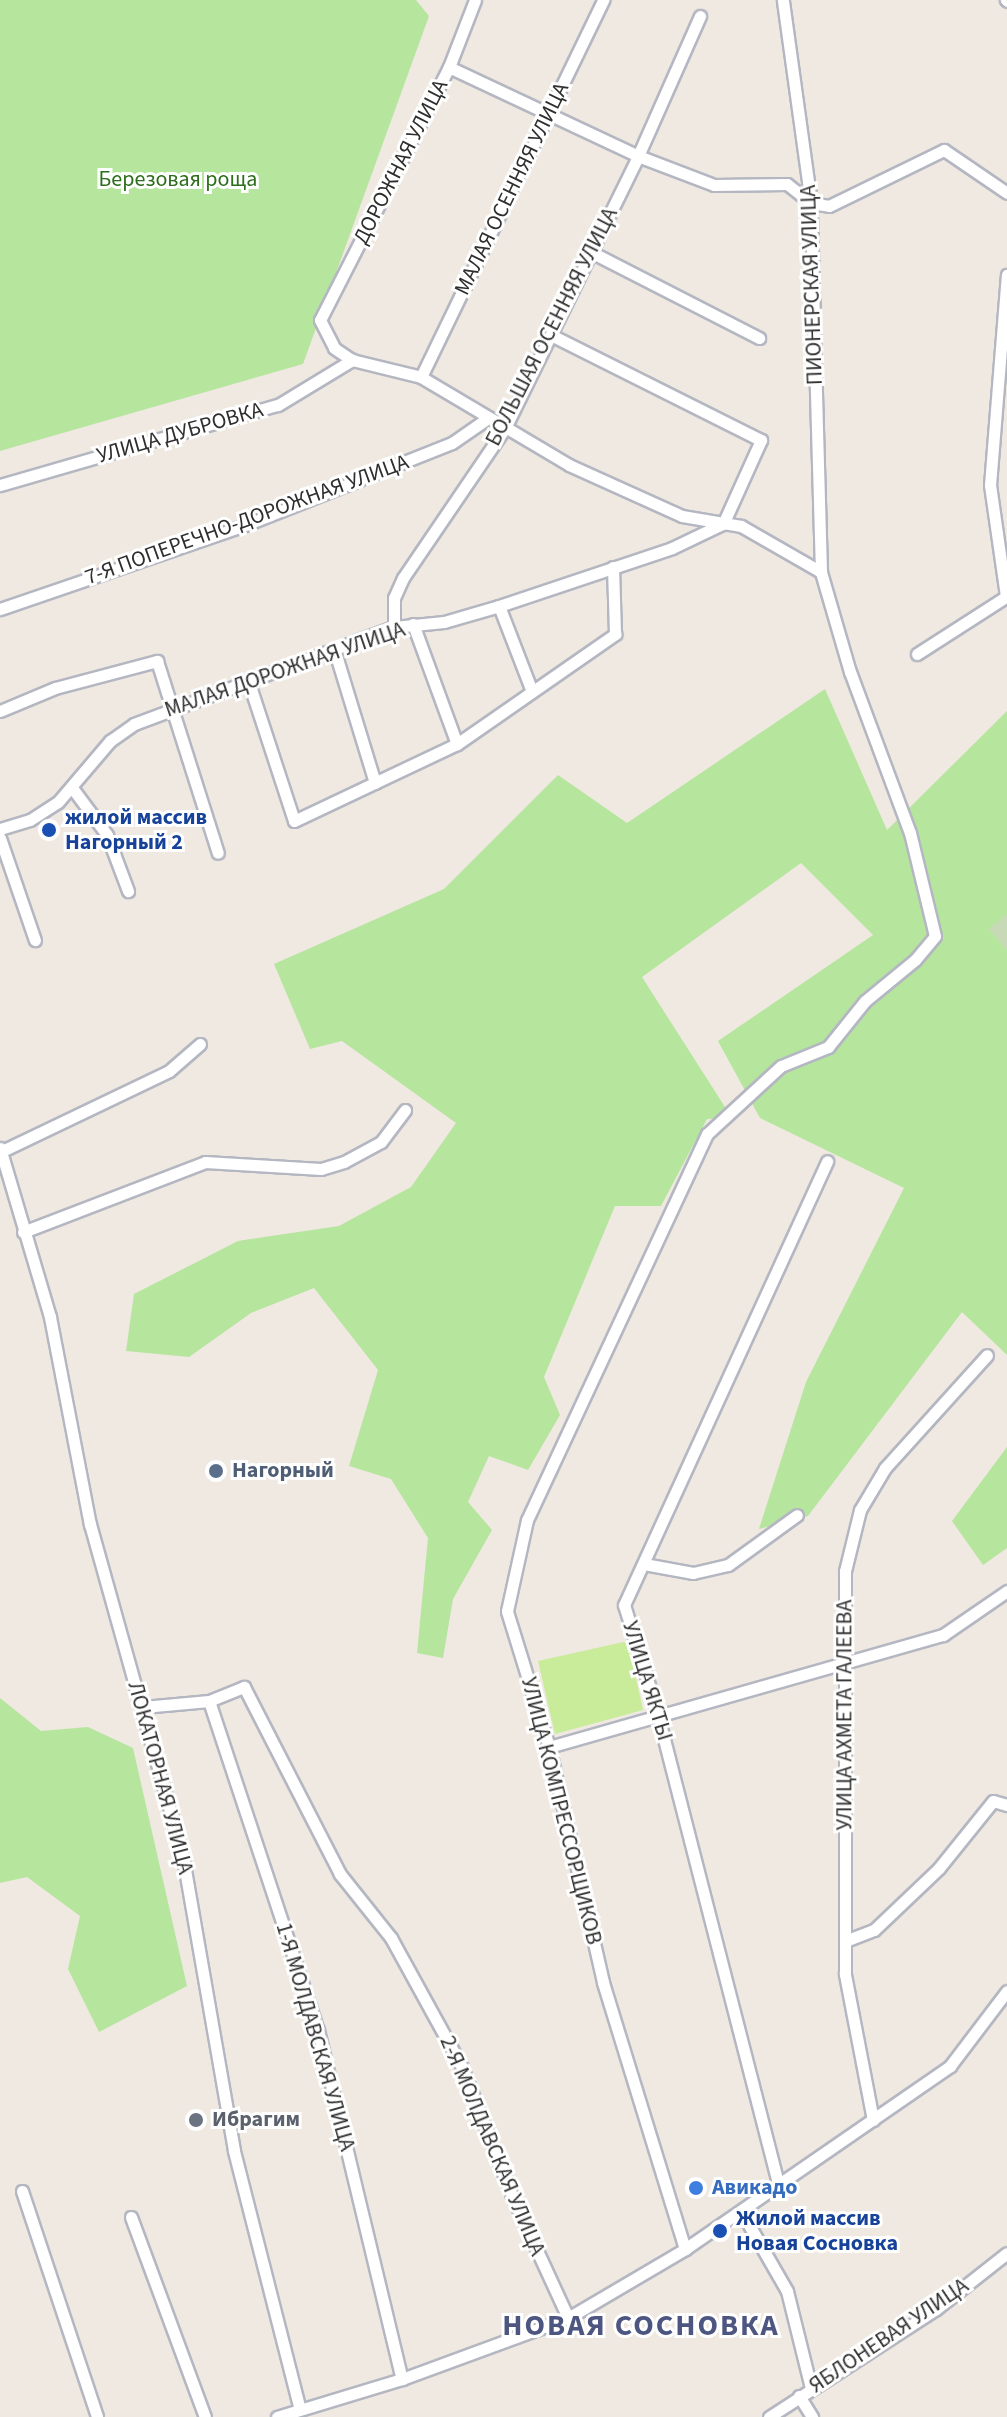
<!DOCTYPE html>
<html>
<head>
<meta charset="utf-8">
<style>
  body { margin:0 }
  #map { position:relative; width:1007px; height:2417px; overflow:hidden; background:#efe9e1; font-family:"Source Sans 3",sans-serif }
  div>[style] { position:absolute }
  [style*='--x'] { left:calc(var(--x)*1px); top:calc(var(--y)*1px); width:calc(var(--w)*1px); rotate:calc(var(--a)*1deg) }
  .green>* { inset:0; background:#b6e59e }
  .cemetery>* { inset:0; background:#c8d9b8 }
  .pitch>* { inset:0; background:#c9ec9a }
  .roads { filter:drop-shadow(2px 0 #b4b7c1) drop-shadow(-2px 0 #b4b7c1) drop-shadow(0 2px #b4b7c1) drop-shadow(0 -2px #b4b7c1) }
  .street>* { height:11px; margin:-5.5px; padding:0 5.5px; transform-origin:5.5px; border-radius:5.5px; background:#fff }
  .dots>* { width:22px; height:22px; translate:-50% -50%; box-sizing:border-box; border:4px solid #fff; border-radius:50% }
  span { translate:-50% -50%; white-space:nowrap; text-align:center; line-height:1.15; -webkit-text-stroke:6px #fff; paint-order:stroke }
  .street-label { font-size:22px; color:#2e2e2e }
  .park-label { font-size:22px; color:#2c6e1b }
  .transit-label { font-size:22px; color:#164399; font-weight:700 }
  .left { translate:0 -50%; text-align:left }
  .service-label { font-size:22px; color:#4e5e75; font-weight:700 }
  .worship-label { font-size:22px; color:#5b616d; font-weight:700 }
  .shop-label { font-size:22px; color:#366cbe; font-weight:700 }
  .district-label { font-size:30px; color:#4d5680; font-weight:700; letter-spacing:2px }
</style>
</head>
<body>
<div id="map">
  <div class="green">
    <i style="clip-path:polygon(0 0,416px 0,429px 16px,303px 364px,0 451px)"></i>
    <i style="clip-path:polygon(825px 689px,887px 830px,1007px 711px,1007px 1355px,962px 1312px,808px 1516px,759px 1529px,806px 1382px,904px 1188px,760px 1118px,718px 1041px,873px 935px,801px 863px,642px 977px,732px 1118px,707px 1119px,661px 1206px,615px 1206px,544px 1377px,560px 1415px,528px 1470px,489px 1456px,468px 1502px,492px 1530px,453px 1599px,443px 1658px,417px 1653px,428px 1538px,391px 1479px,349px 1466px,378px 1370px,314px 1288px,251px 1313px,189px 1357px,126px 1351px,134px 1294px,238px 1241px,339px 1226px,411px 1187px,456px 1123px,342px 1041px,310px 1049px,274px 964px,444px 889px,558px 775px,627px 823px)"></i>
    <i style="clip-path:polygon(1007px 1447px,1007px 1548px,983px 1565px,952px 1521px)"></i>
    <i style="clip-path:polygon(0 1698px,41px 1731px,88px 1727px,133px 1748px,187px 1986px,99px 2032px,68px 1969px,80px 1916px,27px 1877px,0 1883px)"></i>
  </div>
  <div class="cemetery">
    <i style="clip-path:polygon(1007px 914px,1007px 950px,989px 929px)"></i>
  </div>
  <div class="pitch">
    <i style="clip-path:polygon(628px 1641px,643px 1710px,555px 1734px,538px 1661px)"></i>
  </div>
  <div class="roads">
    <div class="street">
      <i style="--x:475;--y:0;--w:72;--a:111.2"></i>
      <i style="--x:449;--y:67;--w:284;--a:117"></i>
      <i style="--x:320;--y:320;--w:31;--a:63"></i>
      <i style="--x:334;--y:348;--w:22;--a:34"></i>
      <i style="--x:352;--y:360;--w:71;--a:13.8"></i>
      <i style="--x:421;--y:377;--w:172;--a:30.7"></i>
      <i style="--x:569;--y:465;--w:124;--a:24.3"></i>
      <i style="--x:682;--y:516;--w:60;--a:9.6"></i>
      <i style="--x:741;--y:526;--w:92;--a:29.9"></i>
      <i style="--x:1006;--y:0;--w:1;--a:45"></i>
      <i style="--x:449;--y:67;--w:209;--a:25.2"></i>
      <i style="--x:638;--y:156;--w:81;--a:20.9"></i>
      <i style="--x:714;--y:185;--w:73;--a:-0.8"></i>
      <i style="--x:787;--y:184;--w:31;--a:38"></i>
      <i style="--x:811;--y:203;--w:18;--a:9"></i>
      <i style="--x:829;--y:206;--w:128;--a:-26"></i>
      <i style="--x:944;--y:150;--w:76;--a:34.3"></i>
      <i style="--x:591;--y:252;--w:189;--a:27.1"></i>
      <i style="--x:551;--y:335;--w:235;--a:26.6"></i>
      <i style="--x:761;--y:440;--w:92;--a:114.3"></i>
      <i style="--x:421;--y:377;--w:419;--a:-64.2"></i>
      <i style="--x:0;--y:485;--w:289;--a:-16.1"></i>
      <i style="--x:278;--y:405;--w:87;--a:-31.3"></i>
      <i style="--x:1006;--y:596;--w:112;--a:-98.2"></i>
      <i style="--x:990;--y:485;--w:211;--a:-85.4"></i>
      <i style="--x:499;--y:606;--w:89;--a:68.9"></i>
      <i style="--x:0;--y:609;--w:262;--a:-18.9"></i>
      <i style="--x:248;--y:524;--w:219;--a:-21.7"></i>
      <i style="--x:452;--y:443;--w:44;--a:-34.8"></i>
      <i style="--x:413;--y:624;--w:128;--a:69.9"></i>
      <i style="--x:394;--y:627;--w:29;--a:-90"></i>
      <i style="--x:394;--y:598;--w:22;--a:-66"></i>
      <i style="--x:403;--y:578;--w:181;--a:-55.8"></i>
      <i style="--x:505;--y:428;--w:303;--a:-63.9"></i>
      <i style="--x:638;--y:156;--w:153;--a:-66.1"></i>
      <i style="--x:335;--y:652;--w:137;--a:73"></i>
      <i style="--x:917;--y:654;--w:107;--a:-32.8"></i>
      <i style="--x:249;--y:683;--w:145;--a:71.9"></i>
      <i style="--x:294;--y:821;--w:180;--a:-25.3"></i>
      <i style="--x:457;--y:744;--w:193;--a:-34.8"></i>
      <i style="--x:615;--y:634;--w:67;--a:-91.7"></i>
      <i style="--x:0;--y:711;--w:60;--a:-22.7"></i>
      <i style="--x:55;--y:688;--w:106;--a:-14.8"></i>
      <i style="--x:157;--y:661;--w:201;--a:72.4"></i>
      <i style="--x:73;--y:789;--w:57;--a:53.5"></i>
      <i style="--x:107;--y:835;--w:60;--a:69.4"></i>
      <i style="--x:0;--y:829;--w:31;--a:-17"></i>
      <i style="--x:30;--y:820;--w:33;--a:-33"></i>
      <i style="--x:58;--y:802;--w:80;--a:-49.6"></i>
      <i style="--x:110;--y:741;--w:29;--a:-35"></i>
      <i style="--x:134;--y:724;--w:278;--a:-20.5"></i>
      <i style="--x:394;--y:627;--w:50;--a:-5.7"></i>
      <i style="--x:444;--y:622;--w:57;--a:-16.2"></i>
      <i style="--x:499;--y:606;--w:182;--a:-18.5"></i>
      <i style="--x:672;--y:548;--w:55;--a:-25.6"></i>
      <i style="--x:0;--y:838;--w:108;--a:71.1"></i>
      <i style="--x:0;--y:1148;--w:176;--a:73.5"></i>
      <i style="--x:50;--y:1317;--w:211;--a:79.1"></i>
      <i style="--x:90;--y:1524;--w:347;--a:74.4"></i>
      <i style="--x:183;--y:1858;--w:297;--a:80.1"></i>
      <i style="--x:234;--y:2151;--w:266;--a:75.7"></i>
      <i style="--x:0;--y:1152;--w:187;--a:-25.6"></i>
      <i style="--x:169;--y:1071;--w:41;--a:-41.1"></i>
      <i style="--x:23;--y:1232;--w:195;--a:-21"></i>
      <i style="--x:205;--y:1162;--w:116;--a:3.5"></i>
      <i style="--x:321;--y:1169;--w:24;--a:-17"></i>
      <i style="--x:344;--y:1162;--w:42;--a:-28.4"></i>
      <i style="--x:381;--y:1142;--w:40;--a:-53"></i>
      <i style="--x:644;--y:1564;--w:50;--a:10.4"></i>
      <i style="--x:693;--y:1573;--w:36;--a:-13"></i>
      <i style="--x:728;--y:1565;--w:85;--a:-35.9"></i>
      <i style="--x:209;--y:1701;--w:347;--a:71.7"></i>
      <i style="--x:318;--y:2030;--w:359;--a:76.5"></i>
      <i style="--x:143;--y:1707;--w:66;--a:-5.2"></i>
      <i style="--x:209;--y:1701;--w:38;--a:-22"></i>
      <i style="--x:244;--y:1687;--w:210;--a:62.8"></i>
      <i style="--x:340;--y:1874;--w:82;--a:51.4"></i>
      <i style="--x:391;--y:1938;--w:147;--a:61.2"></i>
      <i style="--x:462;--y:2067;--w:138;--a:68.8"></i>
      <i style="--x:512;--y:2196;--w:134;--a:65.3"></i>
      <i style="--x:549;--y:1747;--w:410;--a:-15.9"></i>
      <i style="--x:943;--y:1635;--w:78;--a:-34.5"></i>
      <i style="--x:845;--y:1941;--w:31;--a:-21"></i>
      <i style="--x:874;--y:1930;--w:90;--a:-43.6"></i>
      <i style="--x:939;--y:1868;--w:86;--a:-51.1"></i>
      <i style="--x:993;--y:1801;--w:15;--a:16"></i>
      <i style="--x:873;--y:2120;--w:149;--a:-100.9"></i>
      <i style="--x:845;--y:1974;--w:403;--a:-90"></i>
      <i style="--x:845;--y:1571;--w:63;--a:-76.2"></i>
      <i style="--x:860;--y:1510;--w:49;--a:-59.2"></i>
      <i style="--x:885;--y:1468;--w:152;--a:-47.9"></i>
      <i style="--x:778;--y:2183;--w:484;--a:-104.4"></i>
      <i style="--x:658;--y:1714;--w:114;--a:-107.3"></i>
      <i style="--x:624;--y:1605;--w:488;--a:-65.4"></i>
      <i style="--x:22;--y:2191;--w:238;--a:71.6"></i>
      <i style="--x:741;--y:2211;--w:92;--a:60.1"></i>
      <i style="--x:787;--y:2291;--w:100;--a:76.1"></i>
      <i style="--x:131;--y:2217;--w:213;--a:69.7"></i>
      <i style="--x:685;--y:2249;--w:279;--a:-107.1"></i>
      <i style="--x:603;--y:1982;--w:241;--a:-102.9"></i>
      <i style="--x:549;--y:1747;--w:142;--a:-107.2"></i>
      <i style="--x:507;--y:1611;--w:93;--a:-77.6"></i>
      <i style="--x:527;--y:1520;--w:426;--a:-65"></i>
      <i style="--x:707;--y:1134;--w:100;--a:-42.6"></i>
      <i style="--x:781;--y:1066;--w:51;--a:-22"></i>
      <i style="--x:828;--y:1047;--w:59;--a:-51.2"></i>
      <i style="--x:865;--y:1001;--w:65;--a:-39.4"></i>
      <i style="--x:915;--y:960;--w:31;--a:-50"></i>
      <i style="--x:935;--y:936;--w:106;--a:-103.6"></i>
      <i style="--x:910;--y:833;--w:172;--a:-110.4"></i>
      <i style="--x:850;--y:672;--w:104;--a:-106.2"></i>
      <i style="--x:821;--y:572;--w:369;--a:-91.6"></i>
      <i style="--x:811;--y:203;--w:205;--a:-97.9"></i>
      <i style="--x:799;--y:2396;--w:25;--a:58"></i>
      <i style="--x:277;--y:2417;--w:131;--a:-16.9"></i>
      <i style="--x:402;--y:2379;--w:177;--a:-20.2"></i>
      <i style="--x:568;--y:2318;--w:136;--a:-30.5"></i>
      <i style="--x:685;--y:2249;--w:322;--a:-34.6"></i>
      <i style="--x:950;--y:2066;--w:94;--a:-52.8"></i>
      <i style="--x:769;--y:2417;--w:199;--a:-32.9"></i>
      <i style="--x:936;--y:2309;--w:90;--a:-38.3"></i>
    </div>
  </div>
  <div class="dots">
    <i style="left:49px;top:830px;background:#1a4fb4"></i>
    <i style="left:216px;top:1471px;background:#5c6f8a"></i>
    <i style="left:196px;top:2120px;background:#6b7280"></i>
    <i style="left:696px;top:2188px;background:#3f7fe0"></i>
    <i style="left:720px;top:2231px;background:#1a4fb4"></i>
  </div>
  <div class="street-label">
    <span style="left:401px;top:162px;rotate:-63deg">ДОРОЖНАЯ УЛИЦА</span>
    <span style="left:512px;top:189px;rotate:-64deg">МАЛАЯ ОСЕННЯЯ УЛИЦА</span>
    <span style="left:812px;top:285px;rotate:-92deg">ПИОНЕРСКАЯ УЛИЦА</span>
    <span style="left:552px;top:327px;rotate:-63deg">БОЛЬШАЯ ОСЕННЯЯ УЛИЦА</span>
    <span style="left:180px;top:433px;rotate:-16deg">УЛИЦА ДУБРОВКА</span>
    <span style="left:247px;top:520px;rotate:-20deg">7-Я ПОПЕРЕЧНО-ДОРОЖНАЯ УЛИЦА</span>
    <span style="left:285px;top:670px;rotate:-19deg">МАЛАЯ ДОРОЖНАЯ УЛИЦА</span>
    <span style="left:647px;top:1681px;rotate:73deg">УЛИЦА ЯКТЫ</span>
    <span style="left:845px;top:1715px;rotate:-90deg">УЛИЦА АХМЕТА ГАЛЕЕВА</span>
    <span style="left:160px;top:1778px;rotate:75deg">ЛОКАТОРНАЯ УЛИЦА</span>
    <span style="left:561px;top:1811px;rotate:76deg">УЛИЦА КОМПРЕССОРЩИКОВ</span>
    <span style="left:315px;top:2037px;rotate:74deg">1-Я МОЛДАВСКАЯ УЛИЦА</span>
    <span style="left:492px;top:2146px;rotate:67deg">2-Я МОЛДАВСКАЯ УЛИЦА</span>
    <span style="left:889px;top:2336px;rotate:-34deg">ЯБЛОНЕВАЯ УЛИЦА</span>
  </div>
  <div class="park-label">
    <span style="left:178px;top:180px">Березовая роща</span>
  </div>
  <div class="transit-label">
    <span class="left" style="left:65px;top:830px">жилой массив<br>Нагорный 2</span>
    <span class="left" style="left:736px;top:2231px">Жилой массив<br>Новая Сосновка</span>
  </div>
  <div class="service-label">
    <span class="left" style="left:232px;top:1471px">Нагорный</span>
  </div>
  <div class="worship-label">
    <span class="left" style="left:212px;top:2120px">Ибрагим</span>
  </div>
  <div class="shop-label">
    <span class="left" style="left:712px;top:2188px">Авикадо</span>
  </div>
  <div class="district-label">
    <span style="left:641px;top:2326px">НОВАЯ СОСНОВКА</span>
  </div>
</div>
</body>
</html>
